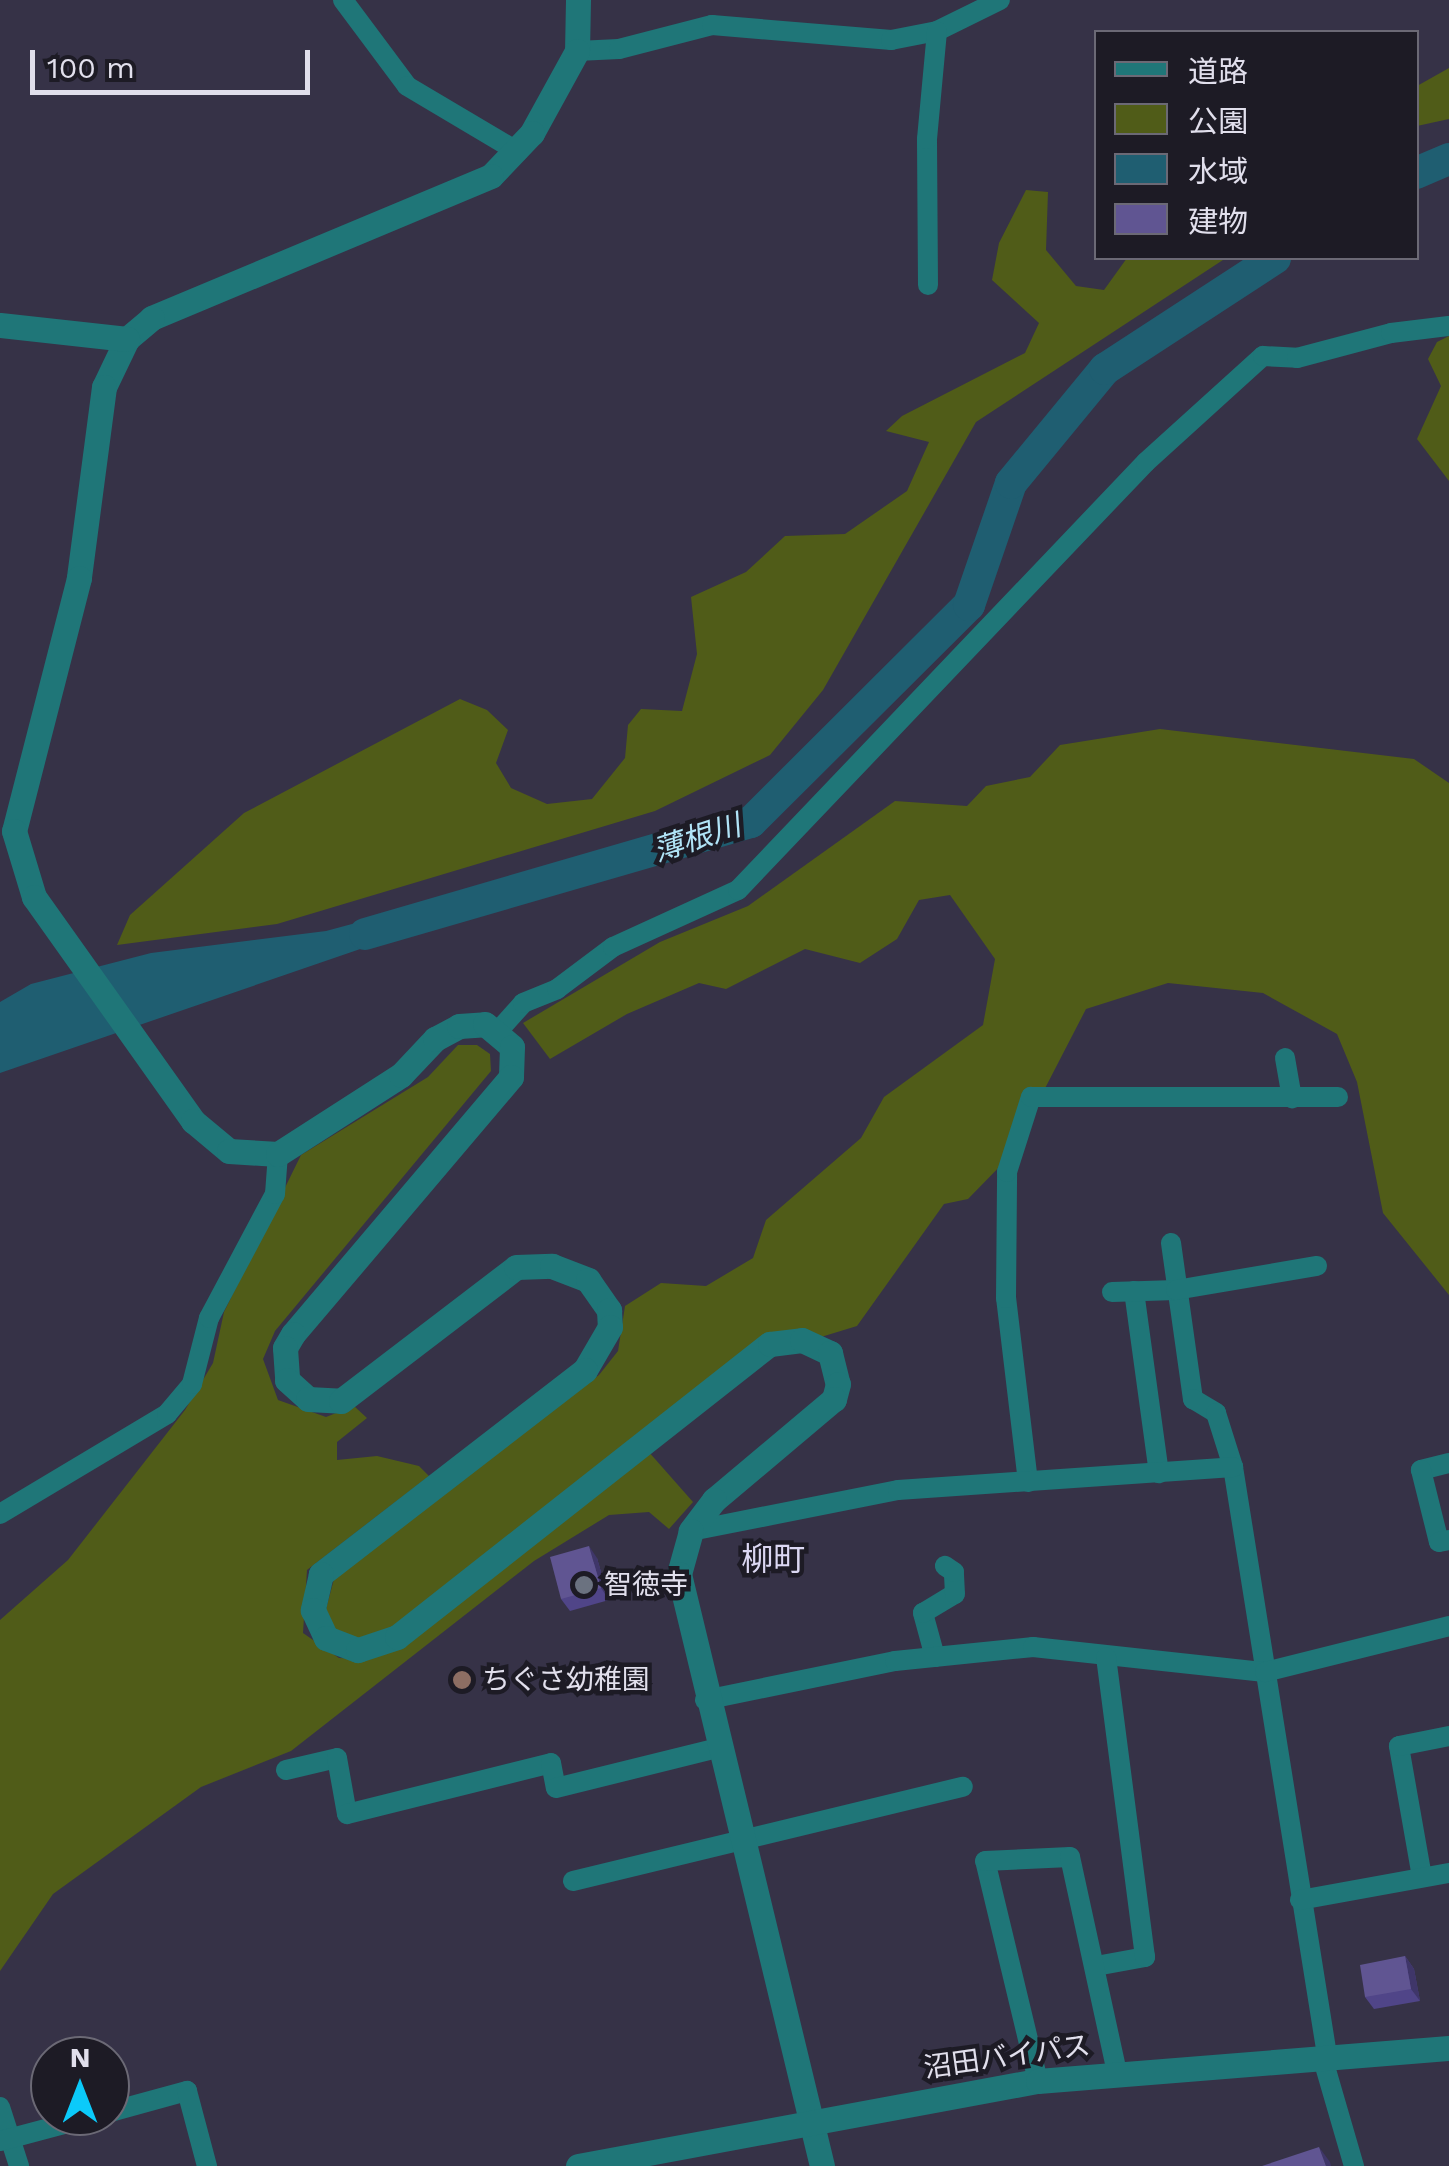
<!DOCTYPE html>
<html>
<head>
<meta charset="utf-8">
<style>
  body { margin:0 }
  #map { position:relative; width:1449px; height:2166px; overflow:hidden; background:#363247; font-family:"Work Sans","Noto Sans JP",sans-serif }
  div>[style] { position:absolute }
  [style*='--x'] { left:calc(var(--x)*1px); top:calc(var(--y)*1px); width:calc(var(--w)*1px); rotate:calc(var(--a)*1deg) }
  .green>* { inset:0; background:#505c18 }
  .water>* { inset:0; background:#1f5e71 }
  .river>* { height:32px; margin:-16px; padding:0 16px; transform-origin:16px; border-radius:16px; background:#1f5e71 }
  .minor>* { height:20px; margin:-10px; padding:0 10px; transform-origin:10px; border-radius:10px; background:#1f7678 }
  .tertiary>* { height:25px; margin:-12.5px; padding:0 12.5px; transform-origin:12.5px; border-radius:12.5px; background:#1f7678 }
  .wall>* { inset:0; background:#504588 }
  .shaded-wall>* { inset:0; background:#3f3669 }
  .building>* { inset:0; background:#605592 }
  .dots>* { width:28px; height:28px; translate:-50% -50%; box-sizing:border-box; border:5px solid #1d1b25; border-radius:50% }
  span { translate:-50% -50%; white-space:nowrap; text-align:center; line-height:1.15; -webkit-text-stroke:9px #1d1b25; paint-order:stroke }
  .poi-label { font-size:28px; color:#e1dfec }
  .left { translate:0 -50%; text-align:left }
  .street-label { font-size:28px; color:#e1dfec }
  .water-label { font-size:30px; color:#b1e4f7; font-style:italic }
  .quarter-label { font-size:32px; color:#dbd7f2 }
  .legend { position:absolute; left:1094px; top:30px; width:325px; height:230px; box-sizing:border-box; background:#1d1b25; border:2px solid #6b6975; margin:0; padding:12px 18px; list-style:none; font-size:30px; color:#e1dfec }
  .legend li { display:flex; align-items:center; gap:20px; height:50px }
  .legend b { width:50px; border:2px solid #6b6975 }
  .north { position:absolute; left:30px; top:2036px; width:100px; height:100px; box-sizing:border-box; background:#1d1b25; border:2px solid #6b6975; border-radius:50%; rotate:0deg; font-size:28px; font-weight:700; line-height:40px; text-align:center; color:#e1dfec }
  .north::after { content:''; display:block; margin:auto; width:35px; height:45px; background:#0bcafa; clip-path:polygon(50% 0,100% 100%,50% 72%,0 100%) }
  .scale { position:absolute; left:30px; top:50px; width:280px; height:45px; box-sizing:border-box; border:5px solid #e1dfec; border-top:0; padding-left:12px; font-size:30px; line-height:35px; white-space:nowrap; color:#e1dfec; -webkit-text-stroke:8px #1d1b25; paint-order:stroke }
</style>
</head>
<body>
<div id="map">
  <div class="green">
    <i style="clip-path:polygon(1449px 68px,1449px 119px,1417px 126px,1417px 86px)"></i>
    <i style="clip-path:polygon(1026px 190px,1048px 192px,1046px 250px,1076px 286px,1104px 290px,1127px 258px,1226px 258px,976px 422px,823px 690px,770px 755px,655px 811px,277px 924px,117px 945px,130px 915px,244px 813px,460px 699px,487px 710px,508px 730px,496px 763px,511px 788px,547px 804px,592px 799px,625px 758px,628px 725px,641px 709px,682px 711px,697px 654px,691px 597px,746px 572px,785px 536px,845px 534px,907px 491px,929px 442px,886px 431px,902px 416px,1025px 353px,1039px 323px,992px 280px,999px 243px)"></i>
    <i style="clip-path:polygon(1449px 336px,1449px 481px,1417px 439px,1441px 386px,1428px 359px,1437px 342px)"></i>
    <i style="clip-path:polygon(1160px 729px,1414px 759px,1449px 783px,1449px 1295px,1383px 1213px,1357px 1082px,1337px 1034px,1263px 993px,1168px 983px,1086px 1009px,1010px 1156px,968px 1199px,944px 1204px,857px 1326px,821px 1337px,805px 1332px,393px 1629px,360px 1639px,336px 1632px,326px 1609px,334px 1579px,599px 1375px,618px 1351px,625px 1306px,661px 1283px,706px 1286px,753px 1258px,766px 1220px,861px 1138px,884px 1097px,983px 1025px,995px 959px,950px 895px,919px 900px,897px 939px,860px 963px,805px 949px,726px 989px,699px 983px,627px 1014px,550px 1059px,523px 1023px,660px 942px,748px 906px,895px 801px,967px 806px,986px 786px,1030px 777px,1060px 745px)"></i>
    <i style="clip-path:polygon(458px 1045px,477px 1045px,490px 1054px,491px 1071px,275px 1331px,263px 1359px,278px 1400px,326px 1417px,354px 1406px,367px 1418px,337px 1442px,337px 1460px,377px 1456px,419px 1466px,429px 1476px,307px 1570px,303px 1633px,339px 1658px,364px 1659px,648px 1451px,693px 1502px,669px 1529px,649px 1512px,609px 1515px,534px 1561px,291px 1751px,201px 1787px,53px 1894px,0 1971px,0 1620px,68px 1560px,185px 1410px,213px 1363px,224px 1312px,301px 1155px,428px 1077px)"></i>
  </div>
  <div class="water">
    <i style="clip-path:polygon(415px 907px,404px 934px,0 1073px,0 1002px,31px 984px,151px 953px,326px 931px)"></i>
  </div>
  <div class="river">
    <i style="--x:1416;--y:173;--w:36;--a:-23"></i>
    <i style="--x:365;--y:934;--w:402;--a:-16.2"></i>
    <i style="--x:751;--y:822;--w:308;--a:-44.9"></i>
    <i style="--x:969;--y:605;--w:129;--a:-71"></i>
    <i style="--x:1011;--y:483;--w:148;--a:-50.5"></i>
    <i style="--x:1105;--y:369;--w:203;--a:-33.1"></i>
  </div>
  <div class="minor">
    <i style="--x:343;--y:0;--w:107;--a:53.3"></i>
    <i style="--x:407;--y:86;--w:129;--a:30.7"></i>
    <i style="--x:577;--y:51;--w:42;--a:-2.7"></i>
    <i style="--x:619;--y:49;--w:96;--a:-14.5"></i>
    <i style="--x:712;--y:25;--w:180;--a:4.8"></i>
    <i style="--x:891;--y:40;--w:47;--a:-11.1"></i>
    <i style="--x:937;--y:31;--w:70;--a:-26.2"></i>
    <i style="--x:928;--y:285;--w:146;--a:-90.4"></i>
    <i style="--x:927;--y:139;--w:108;--a:-84.7"></i>
    <i style="--x:499;--y:1030;--w:36;--a:-48"></i>
    <i style="--x:523;--y:1003;--w:37;--a:-22"></i>
    <i style="--x:557;--y:989;--w:70;--a:-36.9"></i>
    <i style="--x:613;--y:947;--w:137;--a:-24.5"></i>
    <i style="--x:738;--y:890;--w:591;--a:-46.37"></i>
    <i style="--x:1146;--y:462;--w:158;--a:-42.2"></i>
    <i style="--x:1263;--y:356;--w:34;--a:3"></i>
    <i style="--x:1297;--y:358;--w:97;--a:-14.9"></i>
    <i style="--x:1391;--y:333;--w:58;--a:-6.9"></i>
    <i style="--x:1285;--y:1058;--w:41;--a:80.1"></i>
    <i style="--x:1171;--y:1243;--w:158;--a:82"></i>
    <i style="--x:1193;--y:1399;--w:27;--a:31"></i>
    <i style="--x:1216;--y:1413;--w:57;--a:72.5"></i>
    <i style="--x:1233;--y:1467;--w:595;--a:80.92"></i>
    <i style="--x:1134;--y:1291;--w:184;--a:82.2"></i>
    <i style="--x:1112;--y:1292;--w:64;--a:-1.8"></i>
    <i style="--x:1176;--y:1290;--w:143;--a:-9.7"></i>
    <i style="--x:1449;--y:1463;--w:29;--a:166"></i>
    <i style="--x:1421;--y:1470;--w:74;--a:76"></i>
    <i style="--x:1439;--y:1542;--w:10;--a:-11"></i>
    <i style="--x:1028;--y:1482;--w:185;--a:-96.8"></i>
    <i style="--x:1006;--y:1298;--w:126;--a:-89.5"></i>
    <i style="--x:1007;--y:1172;--w:79;--a:-72.3"></i>
    <i style="--x:1031;--y:1097;--w:307;--a:0"></i>
    <i style="--x:0;--y:1514;--w:195;--a:-30.9"></i>
    <i style="--x:167;--y:1414;--w:39;--a:-50"></i>
    <i style="--x:192;--y:1384;--w:68;--a:-75.6"></i>
    <i style="--x:209;--y:1318;--w:140;--a:-62"></i>
    <i style="--x:275;--y:1194;--w:40;--a:-85.7"></i>
    <i style="--x:691;--y:1531;--w:211;--a:-11.2"></i>
    <i style="--x:898;--y:1490;--w:336;--a:-3.9"></i>
    <i style="--x:935;--y:1657;--w:46;--a:-105.3"></i>
    <i style="--x:923;--y:1613;--w:37;--a:-31"></i>
    <i style="--x:955;--y:1594;--w:22;--a:-93"></i>
    <i style="--x:954;--y:1572;--w:11;--a:-146"></i>
    <i style="--x:705;--y:1700;--w:194;--a:-11.6"></i>
    <i style="--x:895;--y:1661;--w:139;--a:-5.8"></i>
    <i style="--x:1033;--y:1647;--w:233;--a:6.2"></i>
    <i style="--x:1265;--y:1672;--w:190;--a:-14"></i>
    <i style="--x:286;--y:1770;--w:52;--a:-13.2"></i>
    <i style="--x:337;--y:1758;--w:57;--a:79.9"></i>
    <i style="--x:347;--y:1814;--w:210;--a:-14"></i>
    <i style="--x:551;--y:1763;--w:25;--a:79"></i>
    <i style="--x:556;--y:1788;--w:167;--a:-13.9"></i>
    <i style="--x:1422;--y:1877;--w:133;--a:-100"></i>
    <i style="--x:1399;--y:1746;--w:51;--a:-11.3"></i>
    <i style="--x:573;--y:1881;--w:401;--a:-13.6"></i>
    <i style="--x:1300;--y:1900;--w:151;--a:-10.3"></i>
    <i style="--x:1096;--y:1966;--w:50;--a:-10.4"></i>
    <i style="--x:1145;--y:1957;--w:302;--a:-97.4"></i>
    <i style="--x:1322;--y:2056;--w:115;--a:73.8"></i>
    <i style="--x:1038;--y:2081;--w:226;--a:-103.5"></i>
    <i style="--x:985;--y:1861;--w:85;--a:-2.7"></i>
    <i style="--x:1070;--y:1857;--w:220;--a:77.7"></i>
    <i style="--x:0;--y:2107;--w:62;--a:72.1"></i>
    <i style="--x:110;--y:2112;--w:80;--a:-15.3"></i>
    <i style="--x:187;--y:2091;--w:78;--a:75.1"></i>
    <i style="--x:0;--y:2141;--w:97;--a:-14.9"></i>
  </div>
  <div class="tertiary">
    <i style="--x:578;--y:0;--w:51;--a:91.1"></i>
    <i style="--x:577;--y:51;--w:94;--a:118.8"></i>
    <i style="--x:532;--y:133;--w:59;--a:133.6"></i>
    <i style="--x:491;--y:176;--w:368;--a:157.3"></i>
    <i style="--x:152;--y:318;--w:33;--a:140"></i>
    <i style="--x:127;--y:339;--w:53;--a:115.6"></i>
    <i style="--x:104;--y:387;--w:193;--a:97.5"></i>
    <i style="--x:79;--y:578;--w:261;--a:104.4"></i>
    <i style="--x:14;--y:831;--w:69;--a:73.1"></i>
    <i style="--x:34;--y:897;--w:275;--a:54.6"></i>
    <i style="--x:193;--y:1121;--w:47;--a:39.8"></i>
    <i style="--x:229;--y:1151;--w:49;--a:3.5"></i>
    <i style="--x:278;--y:1154;--w:146;--a:-32.7"></i>
    <i style="--x:401;--y:1075;--w:50;--a:-46.6"></i>
    <i style="--x:435;--y:1039;--w:27;--a:-28"></i>
    <i style="--x:459;--y:1026;--w:26;--a:-4"></i>
    <i style="--x:485;--y:1024;--w:35;--a:40"></i>
    <i style="--x:512;--y:1047;--w:30;--a:92"></i>
    <i style="--x:511;--y:1077;--w:337;--a:130.3"></i>
    <i style="--x:293;--y:1334;--w:16;--a:120"></i>
    <i style="--x:285;--y:1348;--w:32;--a:86"></i>
    <i style="--x:287;--y:1380;--w:28;--a:42"></i>
    <i style="--x:308;--y:1399;--w:33;--a:3"></i>
    <i style="--x:341;--y:1401;--w:220;--a:-37.4"></i>
    <i style="--x:516;--y:1267;--w:36;--a:-2"></i>
    <i style="--x:552;--y:1266;--w:39;--a:21"></i>
    <i style="--x:588;--y:1280;--w:37;--a:55"></i>
    <i style="--x:609;--y:1310;--w:17;--a:87"></i>
    <i style="--x:610;--y:1327;--w:50;--a:120.2"></i>
    <i style="--x:585;--y:1370;--w:334;--a:142.3"></i>
    <i style="--x:321;--y:1574;--w:37;--a:103"></i>
    <i style="--x:313;--y:1610;--w:31;--a:65"></i>
    <i style="--x:326;--y:1638;--w:34;--a:21"></i>
    <i style="--x:358;--y:1650;--w:41;--a:-18.4"></i>
    <i style="--x:397;--y:1637;--w:474;--a:-38.2"></i>
    <i style="--x:770;--y:1344;--w:32;--a:-7"></i>
    <i style="--x:802;--y:1340;--w:31;--a:25"></i>
    <i style="--x:830;--y:1353;--w:32;--a:76"></i>
    <i style="--x:838;--y:1384;--w:16;--a:105"></i>
    <i style="--x:834;--y:1399;--w:157;--a:139.9"></i>
    <i style="--x:714;--y:1500;--w:39;--a:127"></i>
    <i style="--x:691;--y:1531;--w:45;--a:105.6"></i>
    <i style="--x:679;--y:1574;--w:609;--a:76.42"></i>
    <i style="--x:0;--y:325;--w:128;--a:6.3"></i>
    <i style="--x:578;--y:2166;--w:468;--a:-10.5"></i>
    <i style="--x:1038;--y:2081;--w:412;--a:-4.6"></i>
  </div>
  <div class="wall">
    <i style="clip-path:polygon(597px 1558px,609px 1600px,570px 1611px,561px 1599px)"></i>
    <i style="clip-path:polygon(1405px 1956px,1414px 1969px,1420px 2001px,1374px 2009px,1365px 1997px)"></i>
  </div>
  <div class="shaded-wall">
    <i style="clip-path:polygon(589px 1546px,597px 1558px,609px 1600px,601px 1588px)"></i>
    <i style="clip-path:polygon(1405px 1956px,1414px 1969px,1420px 2001px,1411px 1989px)"></i>
    <i style="clip-path:polygon(1319px 2147px,1330px 2162px,1331px 2166px,1326px 2166px)"></i>
  </div>
  <div class="building">
    <i style="clip-path:polygon(589px 1546px,601px 1588px,561px 1599px,550px 1557px)"></i>
    <i style="clip-path:polygon(1405px 1956px,1411px 1989px,1365px 1997px,1360px 1965px)"></i>
    <i style="clip-path:polygon(1319px 2147px,1326px 2166px,1262px 2166px)"></i>
  </div>
  <div class="dots">
    <i style="left:584px;top:1585px;background:#6b7280"></i>
    <i style="left:462px;top:1680px;background:#8d6e63"></i>
  </div>
  <div class="poi-label">
    <span class="left" style="left:604px;top:1585px">智徳寺</span>
    <span class="left" style="left:482px;top:1680px">ちぐさ幼稚園</span>
  </div>
  <div class="street-label">
    <span style="left:1007px;top:2057px;rotate:-8deg">沼田バイパス</span>
  </div>
  <div class="water-label">
    <span style="left:697px;top:838px;rotate:-18deg">薄根川</span>
  </div>
  <div class="quarter-label">
    <span style="left:773px;top:1559px">柳町</span>
  </div>
  <ul class="legend">
  <li><b style="height:12px;background:#1f7678"></b>道路</li>
  <li><b style="height:28px;background:#505c18"></b>公園</li>
  <li><b style="height:28px;background:#1f5e71"></b>水域</li>
  <li><b style="height:28px;background:#605592"></b>建物</li>
  </ul>
  <div class="north">N</div>
  <div class="scale">100 m</div>
</div>
</body>
</html>
